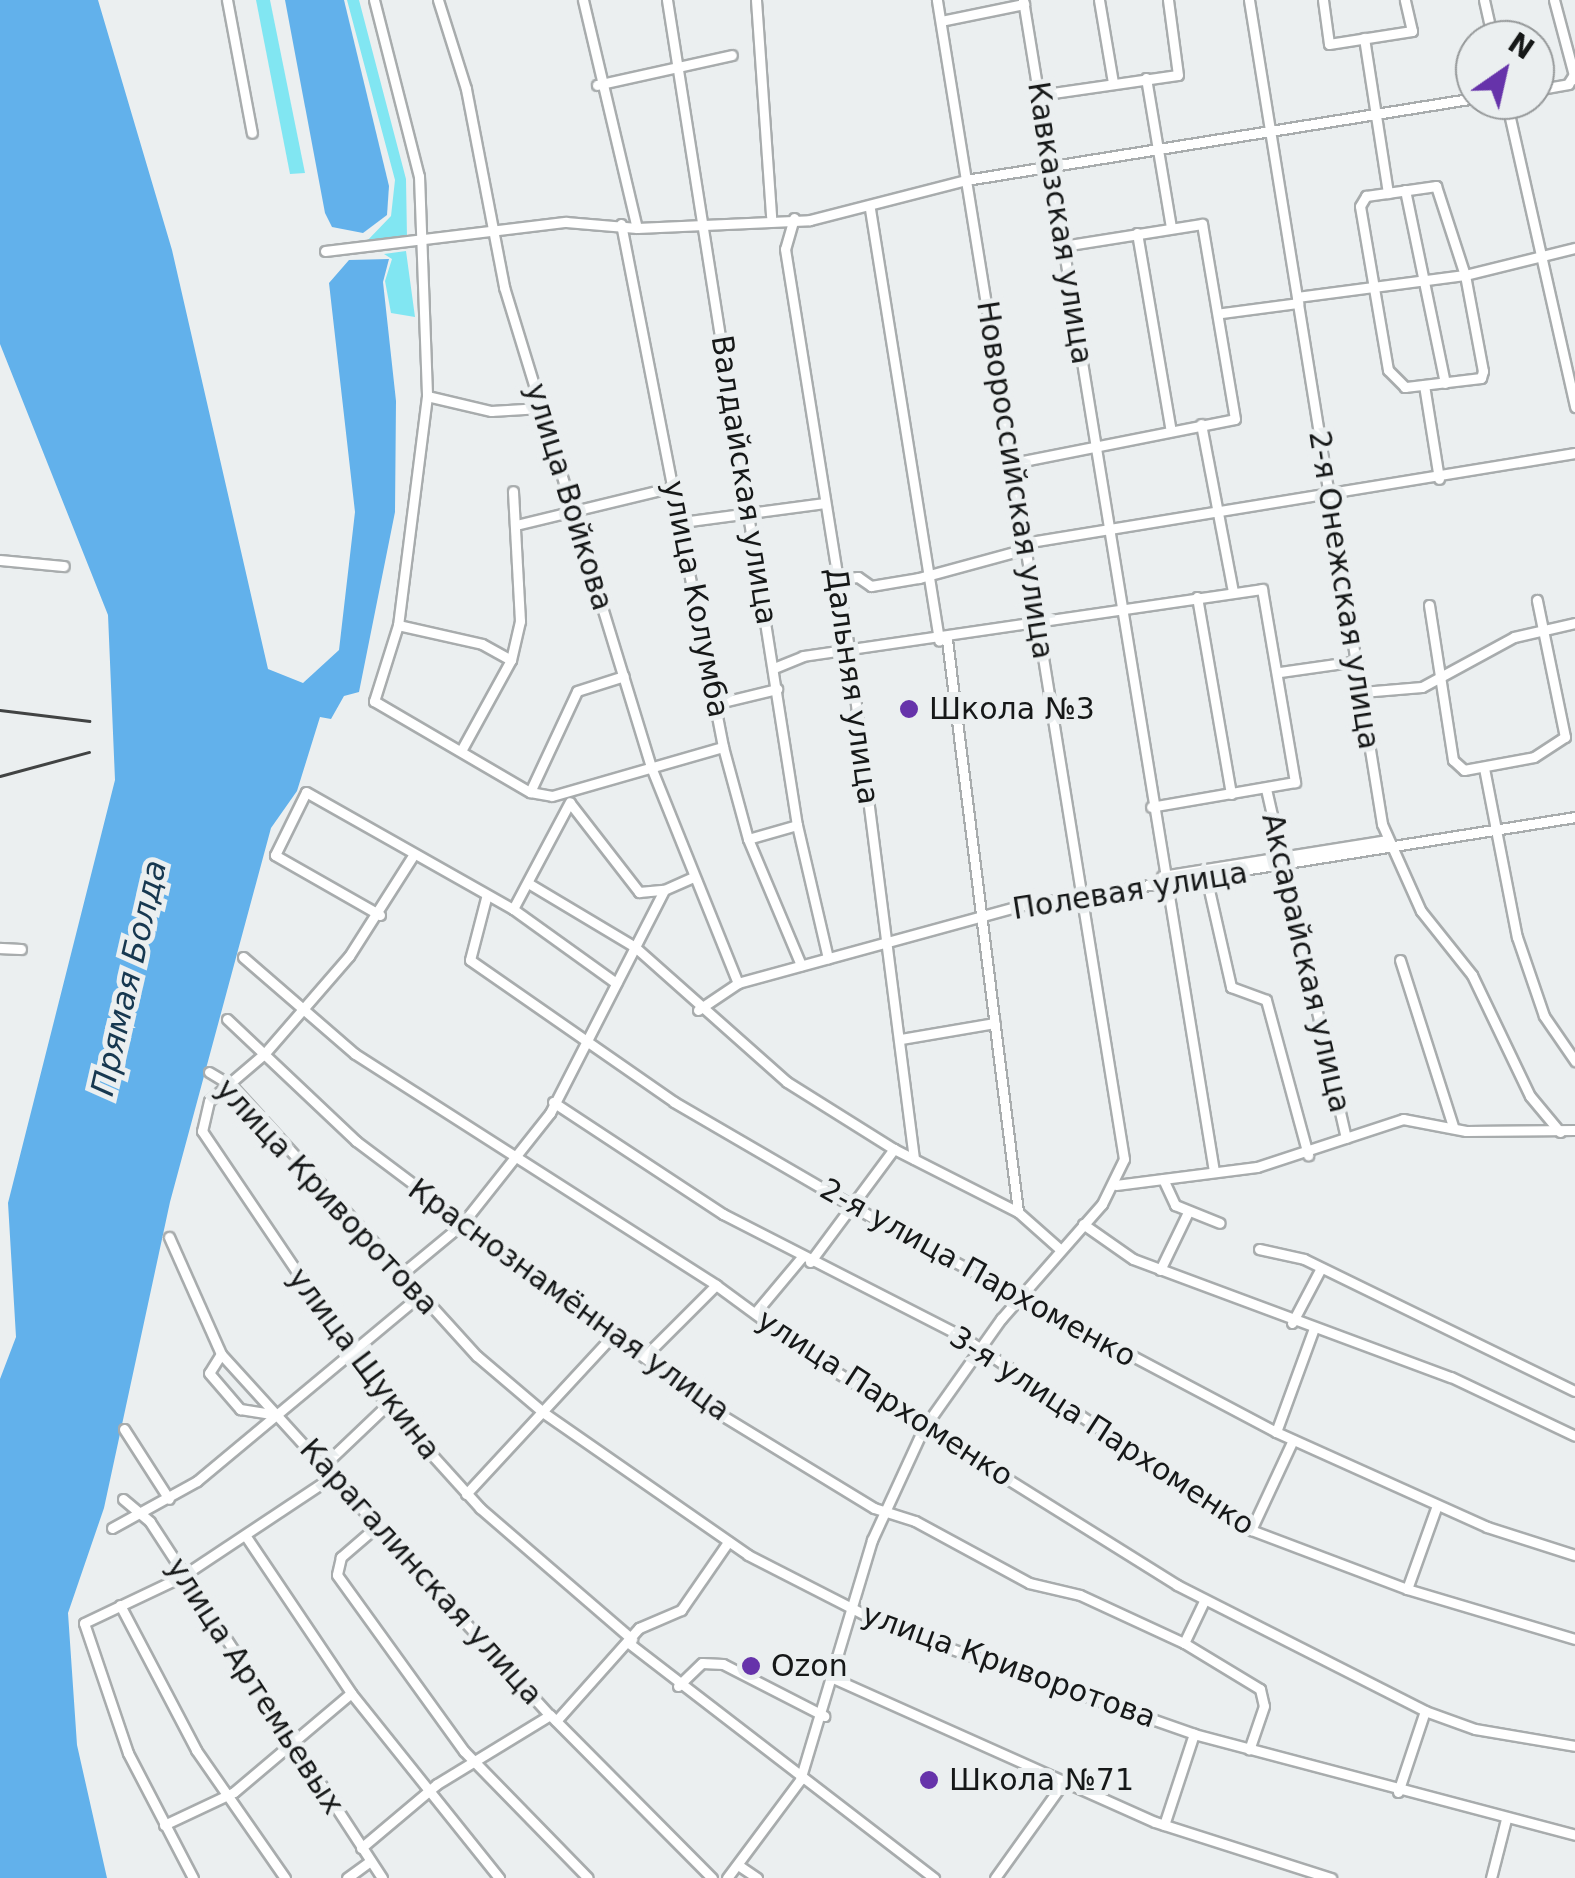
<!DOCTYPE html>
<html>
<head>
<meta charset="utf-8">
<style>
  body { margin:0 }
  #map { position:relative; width:1575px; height:1878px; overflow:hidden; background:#ebeff0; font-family:"DejaVu Sans",sans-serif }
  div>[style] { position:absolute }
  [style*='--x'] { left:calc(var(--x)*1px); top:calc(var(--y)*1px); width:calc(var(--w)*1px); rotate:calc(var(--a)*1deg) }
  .green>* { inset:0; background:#81e6f2 }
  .water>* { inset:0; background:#62b1eb }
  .roads { filter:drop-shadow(2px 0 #a8acad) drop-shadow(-2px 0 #a8acad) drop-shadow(0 2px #a8acad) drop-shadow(0 -2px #a8acad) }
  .minor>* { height:9px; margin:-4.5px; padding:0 4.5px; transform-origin:4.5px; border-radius:4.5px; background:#fff }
  .rail>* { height:2.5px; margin:-1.25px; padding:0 1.25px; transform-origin:1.25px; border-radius:1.25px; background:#414343 }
  .dots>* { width:28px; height:28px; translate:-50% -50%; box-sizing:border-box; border:5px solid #ebeff0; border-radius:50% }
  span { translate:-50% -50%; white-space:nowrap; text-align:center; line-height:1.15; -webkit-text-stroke:10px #ebeff0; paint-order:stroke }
  .street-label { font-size:30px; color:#161818 }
  .poi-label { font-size:30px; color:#161818 }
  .left { translate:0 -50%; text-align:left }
  .water-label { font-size:32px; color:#173850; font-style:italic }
  .north { position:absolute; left:1455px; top:20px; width:100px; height:100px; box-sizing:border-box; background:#ebeff0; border:2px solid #96999a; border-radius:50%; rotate:34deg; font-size:28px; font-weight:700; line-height:40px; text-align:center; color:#161818 }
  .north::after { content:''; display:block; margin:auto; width:35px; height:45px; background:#63a; clip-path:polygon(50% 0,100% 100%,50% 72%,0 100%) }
</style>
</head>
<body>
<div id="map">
  <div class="green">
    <i style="clip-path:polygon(256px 0,270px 0,305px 173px,290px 174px)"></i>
    <i style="clip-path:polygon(347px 0,359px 0,406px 179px,407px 238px,365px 243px,391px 216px,395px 180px)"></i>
    <i style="clip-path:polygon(406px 251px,415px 317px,391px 313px,385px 281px,392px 259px,384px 254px)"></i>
  </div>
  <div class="water">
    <i style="clip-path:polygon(0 0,98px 0,172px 250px,268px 669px,303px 683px,339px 650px,355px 512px,329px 283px,349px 260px,389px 259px,383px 282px,396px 401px,395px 512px,359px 692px,344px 696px,331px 719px,320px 717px,297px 791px,271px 828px,170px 1202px,104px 1508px,68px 1613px,77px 1745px,107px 1878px,0 1878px,0 1379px,16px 1337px,8px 1203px,115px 780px,108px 615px,0 344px)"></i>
    <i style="clip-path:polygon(285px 0,344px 0,389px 186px,387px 215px,363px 233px,332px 227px,325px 213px)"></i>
  </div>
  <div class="roads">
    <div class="minor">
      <i style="--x:227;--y:0;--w:135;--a:79.4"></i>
      <i style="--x:374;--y:0;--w:182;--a:75.7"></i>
      <i style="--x:419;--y:176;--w:220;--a:87.9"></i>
      <i style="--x:427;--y:396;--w:231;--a:97.2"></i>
      <i style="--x:398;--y:625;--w:80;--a:107.5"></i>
      <i style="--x:374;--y:701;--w:181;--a:30.3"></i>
      <i style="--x:530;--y:792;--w:22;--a:10"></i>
      <i style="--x:552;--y:796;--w:178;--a:-16"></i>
      <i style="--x:438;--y:0;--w:93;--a:72.5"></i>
      <i style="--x:466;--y:89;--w:202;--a:79.1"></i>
      <i style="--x:504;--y:287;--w:502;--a:72.97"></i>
      <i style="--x:651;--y:767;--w:233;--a:68.1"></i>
      <i style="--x:583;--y:0;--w:234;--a:76.7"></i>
      <i style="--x:667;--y:0;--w:835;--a:81.05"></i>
      <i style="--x:797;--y:825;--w:137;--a:76.9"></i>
      <i style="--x:756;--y:0;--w:217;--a:86"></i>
      <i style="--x:1023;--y:0;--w:1187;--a:80.74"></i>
      <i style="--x:1099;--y:0;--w:84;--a:80.4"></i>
      <i style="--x:1249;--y:0;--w:835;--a:80.83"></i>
      <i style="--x:1382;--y:824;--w:95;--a:65.9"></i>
      <i style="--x:1421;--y:911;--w:82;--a:51.4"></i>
      <i style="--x:1472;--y:975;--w:134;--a:64.4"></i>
      <i style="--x:1530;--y:1096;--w:47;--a:50.2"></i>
      <i style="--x:1323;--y:0;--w:44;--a:82.2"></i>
      <i style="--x:1329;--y:44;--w:84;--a:-8.9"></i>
      <i style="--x:1412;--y:31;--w:32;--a:-103"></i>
      <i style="--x:1484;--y:0;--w:41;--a:77.3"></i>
      <i style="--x:1554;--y:0;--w:82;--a:75.1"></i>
      <i style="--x:941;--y:21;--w:85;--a:-11.6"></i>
      <i style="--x:1364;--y:38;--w:157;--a:81.2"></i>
      <i style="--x:1146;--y:78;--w:151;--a:80.5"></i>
      <i style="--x:597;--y:85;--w:138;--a:-12.5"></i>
      <i style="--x:1535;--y:90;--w:34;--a:-10"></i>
      <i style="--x:1568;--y:84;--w:13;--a:-58"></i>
      <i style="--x:1039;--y:95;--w:140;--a:-8.2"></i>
      <i style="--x:1178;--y:75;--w:76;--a:-97.6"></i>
      <i style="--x:1506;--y:100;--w:315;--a:77.3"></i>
      <i style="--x:1436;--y:186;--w:94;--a:72"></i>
      <i style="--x:1465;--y:275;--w:98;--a:79.4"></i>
      <i style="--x:1483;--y:371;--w:7;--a:106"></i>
      <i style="--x:1481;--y:378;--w:77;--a:173.2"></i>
      <i style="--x:1405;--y:387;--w:24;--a:-135"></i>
      <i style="--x:1388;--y:370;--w:166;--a:-99.7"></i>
      <i style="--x:1360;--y:206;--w:12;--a:-59"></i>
      <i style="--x:1366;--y:196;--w:71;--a:-8.1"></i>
      <i style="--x:1405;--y:190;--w:197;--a:78.3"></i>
      <i style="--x:870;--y:209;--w:437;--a:80.9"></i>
      <i style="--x:794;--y:218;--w:32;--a:106"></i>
      <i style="--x:785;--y:249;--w:406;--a:80.9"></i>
      <i style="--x:849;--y:650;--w:513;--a:82.72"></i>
      <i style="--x:621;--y:224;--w:533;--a:78.96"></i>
      <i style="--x:723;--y:747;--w:95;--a:74.8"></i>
      <i style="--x:748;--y:839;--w:137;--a:67.2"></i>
      <i style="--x:1137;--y:233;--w:201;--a:80.3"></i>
      <i style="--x:325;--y:251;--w:243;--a:-6.9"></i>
      <i style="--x:566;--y:222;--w:71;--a:4.8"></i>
      <i style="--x:637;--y:228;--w:173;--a:-2.6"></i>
      <i style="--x:810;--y:220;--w:161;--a:-14.4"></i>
      <i style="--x:966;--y:180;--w:516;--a:-9.15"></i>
      <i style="--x:1297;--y:297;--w:169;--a:-7.5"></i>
      <i style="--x:1465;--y:275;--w:113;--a:-13.8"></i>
      <i style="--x:1222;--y:313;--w:77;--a:-7.5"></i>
      <i style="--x:1424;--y:385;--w:95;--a:80.9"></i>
      <i style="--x:427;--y:396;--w:66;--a:13.2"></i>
      <i style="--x:491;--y:411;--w:50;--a:-3.4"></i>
      <i style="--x:1201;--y:424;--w:170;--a:79.2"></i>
      <i style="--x:1013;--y:463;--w:226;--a:-11.2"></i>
      <i style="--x:1235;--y:419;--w:198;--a:-99.6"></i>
      <i style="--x:1202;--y:224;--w:141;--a:171"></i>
      <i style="--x:682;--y:522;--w:144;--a:-7.6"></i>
      <i style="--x:516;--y:525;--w:162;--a:-13.6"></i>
      <i style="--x:1024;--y:543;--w:558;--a:-9.28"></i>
      <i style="--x:0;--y:560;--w:64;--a:5.4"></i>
      <i style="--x:838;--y:579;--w:20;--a:-6"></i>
      <i style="--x:858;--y:577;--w:16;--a:35"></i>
      <i style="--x:871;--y:586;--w:49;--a:-9.5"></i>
      <i style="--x:919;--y:578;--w:110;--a:-15.3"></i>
      <i style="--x:1197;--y:597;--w:200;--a:80.2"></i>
      <i style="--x:1429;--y:605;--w:157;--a:81.2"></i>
      <i style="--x:1453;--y:760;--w:15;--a:42"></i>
      <i style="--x:1464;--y:770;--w:71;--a:-10.5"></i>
      <i style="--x:1534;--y:757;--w:37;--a:-33"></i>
      <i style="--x:1565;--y:737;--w:140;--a:-101.6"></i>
      <i style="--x:398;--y:625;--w:86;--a:12.7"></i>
      <i style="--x:482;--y:644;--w:33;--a:29"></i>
      <i style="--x:947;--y:640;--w:576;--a:82.92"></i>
      <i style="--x:774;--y:668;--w:31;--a:-22"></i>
      <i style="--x:803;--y:656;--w:464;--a:-8.3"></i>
      <i style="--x:1262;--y:589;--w:196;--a:80.3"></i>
      <i style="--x:1295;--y:782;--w:146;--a:170.2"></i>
      <i style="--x:1280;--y:672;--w:78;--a:-8.1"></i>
      <i style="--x:1362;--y:692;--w:60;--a:-4.8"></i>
      <i style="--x:1422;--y:687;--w:105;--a:-28.5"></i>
      <i style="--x:1514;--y:637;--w:63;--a:-12.9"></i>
      <i style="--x:719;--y:703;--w:60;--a:-13.6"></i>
      <i style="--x:462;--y:749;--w:102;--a:-61.2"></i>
      <i style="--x:511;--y:660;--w:40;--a:-77"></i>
      <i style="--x:520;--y:621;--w:130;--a:-93.1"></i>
      <i style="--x:1484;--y:768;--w:172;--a:79"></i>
      <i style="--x:1517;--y:937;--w:83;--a:71.1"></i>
      <i style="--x:1544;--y:1016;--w:55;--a:55.4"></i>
      <i style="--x:1266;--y:789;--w:358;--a:77.1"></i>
      <i style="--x:530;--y:792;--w:111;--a:-65"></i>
      <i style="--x:577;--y:691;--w:49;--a:-17.7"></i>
      <i style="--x:570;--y:803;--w:113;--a:52.2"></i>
      <i style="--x:639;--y:892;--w:25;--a:-5"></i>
      <i style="--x:748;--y:839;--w:51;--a:-15.9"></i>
      <i style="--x:414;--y:854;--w:121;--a:122.5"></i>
      <i style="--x:349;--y:956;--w:130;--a:130.9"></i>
      <i style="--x:264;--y:1054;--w:72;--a:139.5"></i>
      <i style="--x:209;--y:1101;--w:31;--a:103"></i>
      <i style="--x:202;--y:1131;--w:331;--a:56"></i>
      <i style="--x:387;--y:1405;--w:139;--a:47.9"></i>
      <i style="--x:480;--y:1508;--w:201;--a:40.8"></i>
      <i style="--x:1162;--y:876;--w:227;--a:-9.1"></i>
      <i style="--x:1207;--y:881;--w:109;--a:77.2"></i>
      <i style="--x:1231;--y:987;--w:37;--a:20"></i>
      <i style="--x:1266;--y:1000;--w:161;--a:74.8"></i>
      <i style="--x:528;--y:883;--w:125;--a:30.9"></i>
      <i style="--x:635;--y:947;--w:203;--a:41.6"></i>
      <i style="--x:787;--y:1082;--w:126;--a:32.1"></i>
      <i style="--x:894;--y:1149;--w:139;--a:26.9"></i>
      <i style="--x:1018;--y:1212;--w:57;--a:41.5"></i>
      <i style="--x:486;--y:898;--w:64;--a:104.5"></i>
      <i style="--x:470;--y:960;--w:249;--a:34.8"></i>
      <i style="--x:674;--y:1102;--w:246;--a:30.2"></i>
      <i style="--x:887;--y:1226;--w:440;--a:27.9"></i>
      <i style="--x:1276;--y:1432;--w:231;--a:24.2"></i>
      <i style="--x:1487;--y:1527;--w:92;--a:17.7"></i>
      <i style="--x:513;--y:909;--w:121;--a:-62"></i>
      <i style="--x:380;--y:915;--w:121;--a:-150.3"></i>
      <i style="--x:275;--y:855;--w:70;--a:-63.8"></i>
      <i style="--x:306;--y:792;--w:238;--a:29.5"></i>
      <i style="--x:513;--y:909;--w:127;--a:35.7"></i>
      <i style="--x:0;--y:948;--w:21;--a:3"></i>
      <i style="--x:243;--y:957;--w:148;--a:40.9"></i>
      <i style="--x:355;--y:1054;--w:429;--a:32.6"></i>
      <i style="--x:716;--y:1285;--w:135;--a:36.3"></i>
      <i style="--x:825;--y:1365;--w:415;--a:32"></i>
      <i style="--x:1177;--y:1585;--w:278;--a:26.9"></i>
      <i style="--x:1425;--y:1711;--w:53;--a:19.8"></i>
      <i style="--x:1475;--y:1729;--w:101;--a:9.6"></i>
      <i style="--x:1400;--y:960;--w:174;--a:72.3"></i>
      <i style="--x:698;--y:1010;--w:48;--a:-34"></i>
      <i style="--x:738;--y:983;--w:296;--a:-15.3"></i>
      <i style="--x:1024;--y:905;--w:558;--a:-9.07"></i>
      <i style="--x:227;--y:1019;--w:178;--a:43.4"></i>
      <i style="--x:356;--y:1141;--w:449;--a:36.9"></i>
      <i style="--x:715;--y:1411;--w:186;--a:31.4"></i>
      <i style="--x:874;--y:1508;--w:43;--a:17.6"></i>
      <i style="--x:915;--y:1521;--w:130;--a:28.5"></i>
      <i style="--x:1029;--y:1583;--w:52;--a:13.2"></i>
      <i style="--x:1080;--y:1595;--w:115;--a:24.8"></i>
      <i style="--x:1184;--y:1643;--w:89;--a:31.2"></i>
      <i style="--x:1260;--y:1689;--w:17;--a:77"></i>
      <i style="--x:1264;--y:1706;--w:46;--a:108.8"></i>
      <i style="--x:901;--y:1039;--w:95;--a:-9.7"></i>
      <i style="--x:209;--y:1072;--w:26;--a:31"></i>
      <i style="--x:231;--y:1085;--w:366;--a:47.8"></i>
      <i style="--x:477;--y:1356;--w:88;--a:40.4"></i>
      <i style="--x:544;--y:1413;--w:249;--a:34.8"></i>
      <i style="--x:748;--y:1555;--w:158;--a:27.1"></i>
      <i style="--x:889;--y:1627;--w:323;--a:19.3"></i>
      <i style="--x:1194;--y:1734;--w:394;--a:14.8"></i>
      <i style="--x:553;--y:1102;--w:204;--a:33.4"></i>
      <i style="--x:723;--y:1214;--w:270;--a:27.1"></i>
      <i style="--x:963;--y:1337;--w:347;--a:33.8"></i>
      <i style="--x:1251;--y:1530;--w:167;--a:20.7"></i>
      <i style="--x:1407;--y:1589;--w:175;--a:16.6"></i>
      <i style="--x:1163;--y:1179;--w:29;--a:65"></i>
      <i style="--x:1175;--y:1205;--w:48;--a:21.8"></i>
      <i style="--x:1116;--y:1185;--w:142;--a:-7.3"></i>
      <i style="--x:1257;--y:1167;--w:154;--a:-18.2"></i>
      <i style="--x:1403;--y:1119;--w:64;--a:10.8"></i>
      <i style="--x:1466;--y:1131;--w:109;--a:-0.5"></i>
      <i style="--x:1083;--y:1224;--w:61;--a:35"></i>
      <i style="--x:1133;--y:1259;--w:339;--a:20.4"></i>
      <i style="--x:1451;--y:1377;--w:137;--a:25.4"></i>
      <i style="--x:169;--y:1237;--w:128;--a:66"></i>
      <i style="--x:221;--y:1354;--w:488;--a:47.7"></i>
      <i style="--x:550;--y:1715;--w:230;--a:45.2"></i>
      <i style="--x:1259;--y:1249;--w:46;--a:12.5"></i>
      <i style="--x:1304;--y:1259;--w:301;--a:26"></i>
      <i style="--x:810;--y:1262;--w:141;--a:-53.4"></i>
      <i style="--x:1160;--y:1270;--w:64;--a:-64.2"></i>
      <i style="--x:398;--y:1277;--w:83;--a:-39.6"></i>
      <i style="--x:462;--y:1224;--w:142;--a:-51.6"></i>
      <i style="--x:550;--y:1113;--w:250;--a:-62.9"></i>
      <i style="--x:664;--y:890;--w:30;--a:-24"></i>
      <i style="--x:755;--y:1313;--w:72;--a:-50.1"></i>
      <i style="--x:1292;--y:1323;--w:62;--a:-62.2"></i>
      <i style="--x:221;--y:1354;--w:22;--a:122"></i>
      <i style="--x:209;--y:1373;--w:48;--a:49.3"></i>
      <i style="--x:240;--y:1409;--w:38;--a:9"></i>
      <i style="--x:645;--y:1356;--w:100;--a:-45"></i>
      <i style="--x:124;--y:1429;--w:83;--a:57.3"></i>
      <i style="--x:1276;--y:1432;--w:108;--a:-69.9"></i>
      <i style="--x:324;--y:1465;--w:87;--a:-43.6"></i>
      <i style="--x:466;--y:1494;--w:218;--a:-47.2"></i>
      <i style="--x:123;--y:1499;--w:35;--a:40"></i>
      <i style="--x:150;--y:1522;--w:425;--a:56.9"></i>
      <i style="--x:377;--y:1526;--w:48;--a:139.3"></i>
      <i style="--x:341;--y:1557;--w:18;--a:103"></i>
      <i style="--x:337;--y:1575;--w:217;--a:54.2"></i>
      <i style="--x:464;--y:1751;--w:177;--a:45.7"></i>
      <i style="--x:112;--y:1528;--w:97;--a:-28.9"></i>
      <i style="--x:197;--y:1481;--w:289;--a:-39.8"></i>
      <i style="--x:1251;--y:1530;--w:99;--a:-65"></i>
      <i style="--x:247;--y:1538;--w:187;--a:56.1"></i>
      <i style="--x:351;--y:1693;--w:237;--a:51.3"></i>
      <i style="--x:1407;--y:1589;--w:89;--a:-70.3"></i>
      <i style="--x:120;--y:1605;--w:164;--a:62.3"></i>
      <i style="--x:196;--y:1750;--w:156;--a:55.2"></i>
      <i style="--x:1184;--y:1643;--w:47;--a:-64.5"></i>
      <i style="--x:630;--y:1644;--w:384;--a:37.6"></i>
      <i style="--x:835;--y:1679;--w:350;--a:24.1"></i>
      <i style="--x:1155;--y:1822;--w:185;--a:17.7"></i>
      <i style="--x:678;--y:1686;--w:33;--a:-44"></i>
      <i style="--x:702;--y:1663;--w:21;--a:3"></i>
      <i style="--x:723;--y:1664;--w:114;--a:27.2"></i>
      <i style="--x:556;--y:1721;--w:125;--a:-48.3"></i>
      <i style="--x:639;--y:1628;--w:46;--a:-23.2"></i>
      <i style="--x:681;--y:1610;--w:83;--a:-55.3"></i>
      <i style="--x:1398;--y:1792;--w:85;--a:-71.6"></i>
      <i style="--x:164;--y:1825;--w:77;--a:-25.2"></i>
      <i style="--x:234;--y:1792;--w:153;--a:-40.2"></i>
      <i style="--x:1164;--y:1825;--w:96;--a:-71.8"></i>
      <i style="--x:361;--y:1848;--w:99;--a:-40.1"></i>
      <i style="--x:437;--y:1784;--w:132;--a:-31.4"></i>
      <i style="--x:738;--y:1865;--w:23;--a:34"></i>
      <i style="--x:193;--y:1878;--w:141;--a:-117.5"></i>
      <i style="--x:128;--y:1753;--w:137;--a:-108.7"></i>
      <i style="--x:84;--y:1623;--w:107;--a:-25.4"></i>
      <i style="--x:181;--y:1577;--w:182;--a:-33.6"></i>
      <i style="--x:347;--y:1878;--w:29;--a:-36"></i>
      <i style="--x:727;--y:1878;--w:122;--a:-53.3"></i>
      <i style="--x:800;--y:1780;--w:251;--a:-73.3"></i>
      <i style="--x:872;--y:1540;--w:122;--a:-65.3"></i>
      <i style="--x:923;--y:1429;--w:135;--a:-54.7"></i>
      <i style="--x:1001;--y:1319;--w:153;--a:-48.7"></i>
      <i style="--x:1102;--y:1204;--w:50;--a:-63.9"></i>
      <i style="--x:1124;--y:1159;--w:1174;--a:-99.17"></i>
      <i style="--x:995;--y:1878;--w:117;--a:-54.4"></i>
      <i style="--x:1491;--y:1878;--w:61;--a:-75.7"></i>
    </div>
  </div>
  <div class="rail">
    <i style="--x:0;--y:710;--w:90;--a:7"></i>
    <i style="--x:0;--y:776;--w:92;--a:-15.1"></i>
  </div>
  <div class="dots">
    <i style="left:909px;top:709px;background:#63a"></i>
    <i style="left:751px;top:1666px;background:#63a"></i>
    <i style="left:929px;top:1780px;background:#63a"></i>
  </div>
  <div class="street-label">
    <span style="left:1060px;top:223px;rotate:81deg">Кавказская улица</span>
    <span style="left:744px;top:480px;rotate:81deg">Валдайская улица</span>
    <span style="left:1015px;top:480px;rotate:81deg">Новороссийская улица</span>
    <span style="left:569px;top:497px;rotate:73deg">улица Войкова</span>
    <span style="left:1344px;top:590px;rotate:81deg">2-я Онежская улица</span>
    <span style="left:696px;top:599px;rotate:79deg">улица Колумба</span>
    <span style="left:852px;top:686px;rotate:82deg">Дальняя улица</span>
    <span style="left:1130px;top:891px;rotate:-9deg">Полевая улица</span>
    <span style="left:1306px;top:963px;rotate:77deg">Аксарайская улица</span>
    <span style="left:327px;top:1197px;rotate:47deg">улица Криворотова</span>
    <span style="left:978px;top:1273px;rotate:29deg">2-я улица Пархоменко</span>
    <span style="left:569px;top:1300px;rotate:36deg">Краснознамённая улица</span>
    <span style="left:364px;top:1364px;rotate:53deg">улица Щукина</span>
    <span style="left:885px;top:1398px;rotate:33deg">улица Пархоменко</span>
    <span style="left:1102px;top:1431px;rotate:33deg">3-я улица Пархоменко</span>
    <span style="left:421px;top:1572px;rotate:48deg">Карагалинская улица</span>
    <span style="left:1009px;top:1666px;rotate:20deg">улица Криворотова</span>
    <span style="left:255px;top:1686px;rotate:57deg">улица Артемьевых</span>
  </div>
  <div class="poi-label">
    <span class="left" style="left:929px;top:709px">Школа №3</span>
    <span class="left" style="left:771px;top:1666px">Ozon</span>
    <span class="left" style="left:949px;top:1780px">Школа №71</span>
  </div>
  <div class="water-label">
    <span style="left:129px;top:978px;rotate:-77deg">Прямая Болда</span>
  </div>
  <div class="north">N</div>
</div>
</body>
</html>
